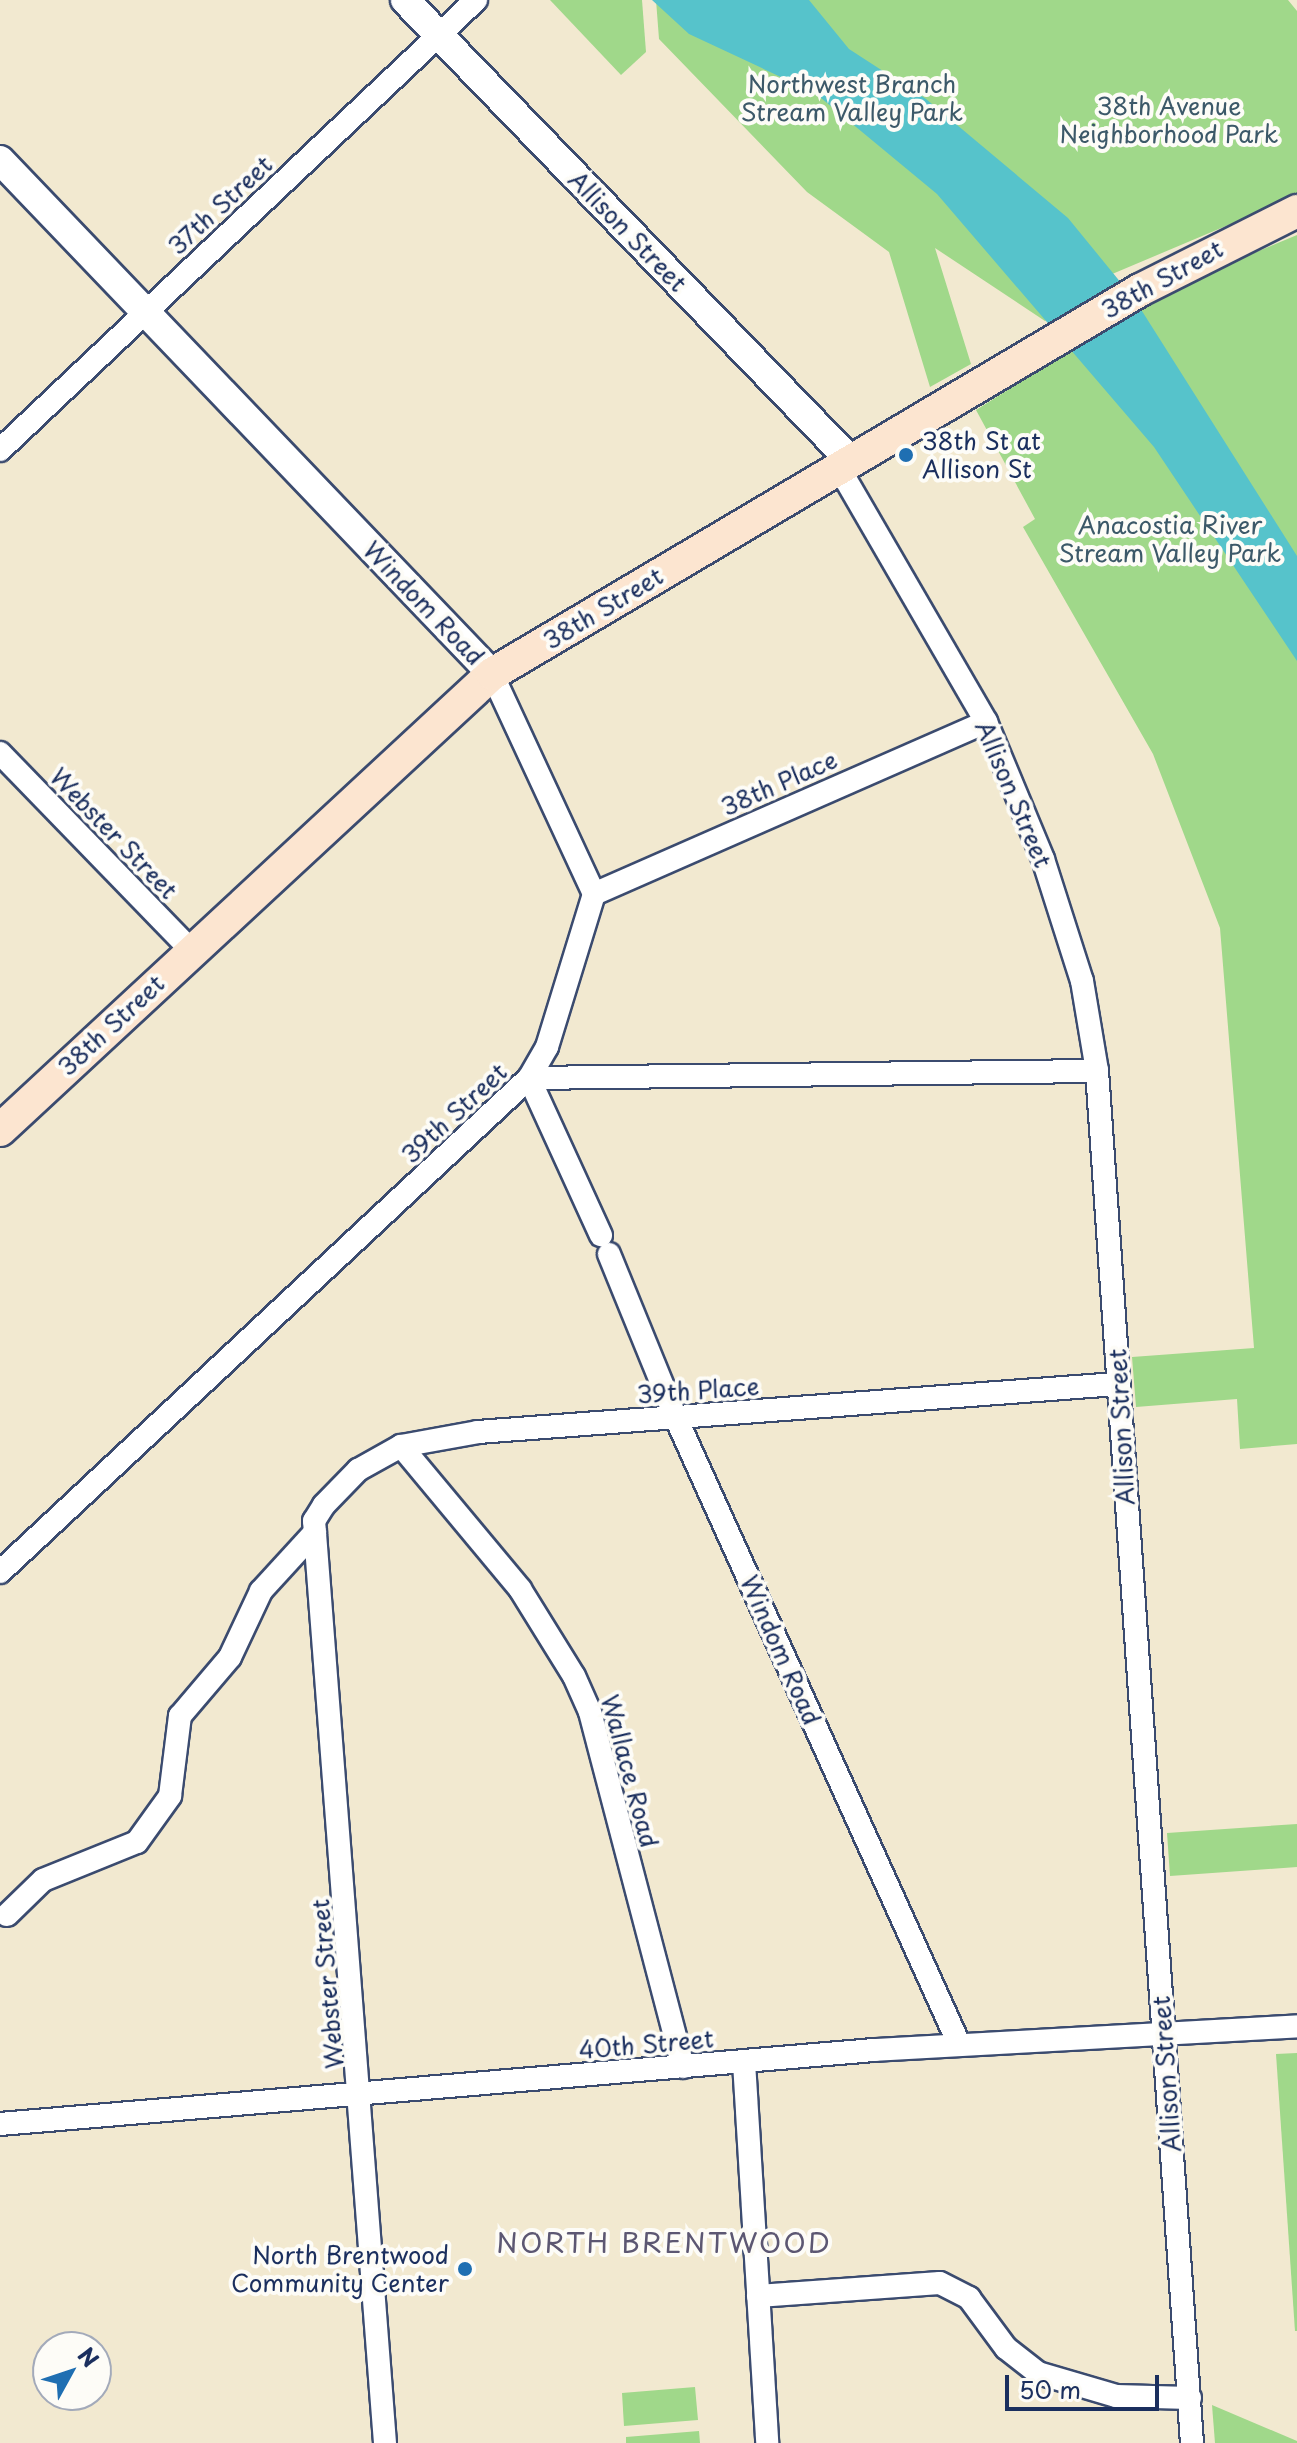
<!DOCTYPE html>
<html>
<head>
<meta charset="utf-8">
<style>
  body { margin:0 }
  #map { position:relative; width:1297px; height:2443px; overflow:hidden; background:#f2e9d0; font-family:"Playpen Sans",sans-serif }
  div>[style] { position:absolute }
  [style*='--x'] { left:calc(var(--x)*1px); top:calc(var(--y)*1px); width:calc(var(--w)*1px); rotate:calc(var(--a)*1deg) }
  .green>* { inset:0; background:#a0d88a }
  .water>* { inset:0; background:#56c3cb }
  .roads { filter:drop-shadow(2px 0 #3b4b6f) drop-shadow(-2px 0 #3b4b6f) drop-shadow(0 2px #3b4b6f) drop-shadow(0 -2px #3b4b6f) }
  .minor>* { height:22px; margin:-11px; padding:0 11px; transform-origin:11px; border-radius:11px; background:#fff }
  .tertiary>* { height:28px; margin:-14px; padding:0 14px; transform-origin:14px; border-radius:14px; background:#fff }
  .secondary>* { height:32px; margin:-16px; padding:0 16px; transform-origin:16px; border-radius:16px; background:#fce5d0 }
  .dots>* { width:22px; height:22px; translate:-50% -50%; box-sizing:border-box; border:4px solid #fdfcf7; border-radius:50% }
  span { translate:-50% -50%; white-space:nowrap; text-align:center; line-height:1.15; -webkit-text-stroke:8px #fdfcf7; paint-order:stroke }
  .park-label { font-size:24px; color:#3c5969 }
  .street-label { font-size:24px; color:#1b2f5e }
  .poi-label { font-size:24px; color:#1b2f5e }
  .left { translate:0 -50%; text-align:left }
  .right { translate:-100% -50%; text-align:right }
  .quarter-label { font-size:28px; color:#5c5772; letter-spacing:2px }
  .north { position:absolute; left:32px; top:2331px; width:80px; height:80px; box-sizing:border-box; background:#fdfcf7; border:2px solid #a3aaba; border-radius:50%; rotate:50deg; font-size:22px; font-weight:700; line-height:32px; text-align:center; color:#1b2f5e }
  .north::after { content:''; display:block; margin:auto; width:28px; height:36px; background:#1f6fb2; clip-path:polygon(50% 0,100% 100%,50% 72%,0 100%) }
  .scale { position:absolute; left:1005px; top:2375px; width:154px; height:36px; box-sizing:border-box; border:4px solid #1b2f5e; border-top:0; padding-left:10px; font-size:24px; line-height:28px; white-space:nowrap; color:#1b2f5e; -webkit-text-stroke:6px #fdfcf7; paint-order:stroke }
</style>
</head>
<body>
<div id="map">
  <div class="green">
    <i style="clip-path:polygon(550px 0,642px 0,646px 52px,621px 75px)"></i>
    <i style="clip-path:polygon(656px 0,1288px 0,1297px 11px,1297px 196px,1098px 280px,1045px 321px,935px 248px,971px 364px,930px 387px,889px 252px,807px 192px,659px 39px)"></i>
    <i style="clip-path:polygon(1297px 235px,1297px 1444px,1240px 1449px,1237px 1399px,1136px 1407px,1132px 1357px,1254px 1348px,1220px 928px,1153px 754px,1023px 527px,1035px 519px,976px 410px,1136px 309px,1131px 304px)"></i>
    <i style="clip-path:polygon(1297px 1824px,1297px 1867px,1170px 1876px,1167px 1833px)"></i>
    <i style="clip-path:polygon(1297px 2053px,1297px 2331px,1295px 2331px,1276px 2054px)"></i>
    <i style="clip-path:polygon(695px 2387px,698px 2420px,624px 2426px,622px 2393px)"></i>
    <i style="clip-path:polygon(1212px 2405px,1297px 2441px,1297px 2443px,1215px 2443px)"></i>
    <i style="clip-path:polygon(699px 2431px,700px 2443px,626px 2443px,626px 2437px)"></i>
  </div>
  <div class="water">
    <i style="clip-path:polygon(652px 0,809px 0,849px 49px,926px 99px,1068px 218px,1135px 300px,1297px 556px,1297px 661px,1154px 447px,937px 194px,815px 93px,689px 34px)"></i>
  </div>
  <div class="roads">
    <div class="minor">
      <i style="--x:0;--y:450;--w:655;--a:-43.39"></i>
      <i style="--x:839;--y:468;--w:293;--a:59.9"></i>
      <i style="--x:986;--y:722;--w:148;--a:67.4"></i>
      <i style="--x:1043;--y:859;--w:128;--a:72.3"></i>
      <i style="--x:1082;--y:981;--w:91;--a:80.5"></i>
      <i style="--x:1097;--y:1071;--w:1375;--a:86.04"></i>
      <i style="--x:492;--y:674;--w:242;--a:65.1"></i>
      <i style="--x:594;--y:894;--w:160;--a:107.1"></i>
      <i style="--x:547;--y:1047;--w:36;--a:120"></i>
      <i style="--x:529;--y:1078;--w:173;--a:65.4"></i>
      <i style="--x:0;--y:753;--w:274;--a:45.9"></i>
      <i style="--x:594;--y:894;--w:428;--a:-23.7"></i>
      <i style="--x:609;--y:1254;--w:177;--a:67.8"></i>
      <i style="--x:676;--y:1418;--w:687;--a:65.67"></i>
      <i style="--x:401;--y:1446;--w:186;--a:50.2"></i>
      <i style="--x:520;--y:1589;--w:102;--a:58.2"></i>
      <i style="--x:574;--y:1676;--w:39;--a:66"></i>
      <i style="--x:590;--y:1712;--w:367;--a:75.3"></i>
      <i style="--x:0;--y:1572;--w:724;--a:-43.04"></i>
      <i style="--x:529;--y:1078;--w:568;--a:-0.71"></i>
      <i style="--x:7;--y:1915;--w:50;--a:-44.2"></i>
      <i style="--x:43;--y:1880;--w:101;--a:-22"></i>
      <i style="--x:137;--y:1842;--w:57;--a:-54.3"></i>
      <i style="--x:170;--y:1796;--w:81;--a:-82.9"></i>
      <i style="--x:180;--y:1716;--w:77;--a:-49.7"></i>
      <i style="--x:230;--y:1657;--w:73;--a:-64.8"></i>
      <i style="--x:261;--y:1591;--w:80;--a:-47.5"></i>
      <i style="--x:744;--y:2062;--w:382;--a:86.5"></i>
      <i style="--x:0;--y:2124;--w:877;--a:-4.84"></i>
      <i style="--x:874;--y:2050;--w:424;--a:-3.2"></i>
      <i style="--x:758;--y:2296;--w:182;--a:-4.1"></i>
      <i style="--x:940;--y:2283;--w:33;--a:27"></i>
      <i style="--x:969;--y:2298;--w:62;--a:53.5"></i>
      <i style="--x:1006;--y:2348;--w:41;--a:38"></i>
      <i style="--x:1038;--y:2373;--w:81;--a:16.4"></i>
      <i style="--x:1116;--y:2396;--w:74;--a:1.5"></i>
      <i style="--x:385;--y:2443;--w:925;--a:-94.4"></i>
      <i style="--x:314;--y:1521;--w:19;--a:-58"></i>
      <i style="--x:324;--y:1505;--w:49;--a:-45.8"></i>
      <i style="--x:358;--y:1470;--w:49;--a:-29.2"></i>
      <i style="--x:401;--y:1446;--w:78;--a:-10.3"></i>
      <i style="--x:478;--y:1432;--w:641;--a:-4.3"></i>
    </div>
    <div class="tertiary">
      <i style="--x:405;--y:0;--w:641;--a:45.95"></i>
      <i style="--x:0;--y:160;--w:712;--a:46.25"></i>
    </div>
    <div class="secondary">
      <i style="--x:0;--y:1130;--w:671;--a:-42.83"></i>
      <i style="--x:492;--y:674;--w:753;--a:-30.65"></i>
      <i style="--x:1140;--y:290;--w:176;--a:-26.7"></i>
    </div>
  </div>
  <div class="dots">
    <i style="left:906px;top:455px;background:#1f6fb2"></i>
    <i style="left:465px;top:2269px;background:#1f6fb2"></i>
  </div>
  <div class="park-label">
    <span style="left:852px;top:98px">Northwest Branch<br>Stream Valley Park</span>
    <span style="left:1169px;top:120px">38th Avenue<br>Neighborhood Park</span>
    <span style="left:1170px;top:539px">Anacostia River<br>Stream Valley Park</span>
  </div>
  <div class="street-label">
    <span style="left:220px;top:205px;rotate:-43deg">37th Street</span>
    <span style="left:628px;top:231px;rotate:46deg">Allison Street</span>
    <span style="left:1162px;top:279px;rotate:-29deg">38th Street</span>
    <span style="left:424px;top:603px;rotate:46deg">Windom Road</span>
    <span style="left:603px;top:608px;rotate:-31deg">38th Street</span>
    <span style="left:779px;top:783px;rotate:-24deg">38th Place</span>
    <span style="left:1014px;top:794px;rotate:67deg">Allison Street</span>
    <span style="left:114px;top:833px;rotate:46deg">Webster Street</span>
    <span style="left:111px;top:1025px;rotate:-43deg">38th Street</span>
    <span style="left:454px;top:1113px;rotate:-43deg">39th Street</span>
    <span style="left:698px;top:1390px;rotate:-4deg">39th Place</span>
    <span style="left:1121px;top:1427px;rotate:-93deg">Allison Street</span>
    <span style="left:781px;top:1650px;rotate:66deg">Windom Road</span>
    <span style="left:630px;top:1771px;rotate:75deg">Wallace Road</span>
    <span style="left:327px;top:1984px;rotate:-95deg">Webster Street</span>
    <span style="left:646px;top:2044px;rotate:-5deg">40th Street</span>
    <span style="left:1166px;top:2074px;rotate:-94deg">Allison Street</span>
  </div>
  <div class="poi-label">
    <span class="left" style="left:922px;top:455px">38th St at<br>Allison St</span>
    <span class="right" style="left:449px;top:2269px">North Brentwood<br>Community Center</span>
  </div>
  <div class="quarter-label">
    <span style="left:664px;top:2242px">NORTH BRENTWOOD</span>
  </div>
  <div class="north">N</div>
  <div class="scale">50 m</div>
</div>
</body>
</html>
